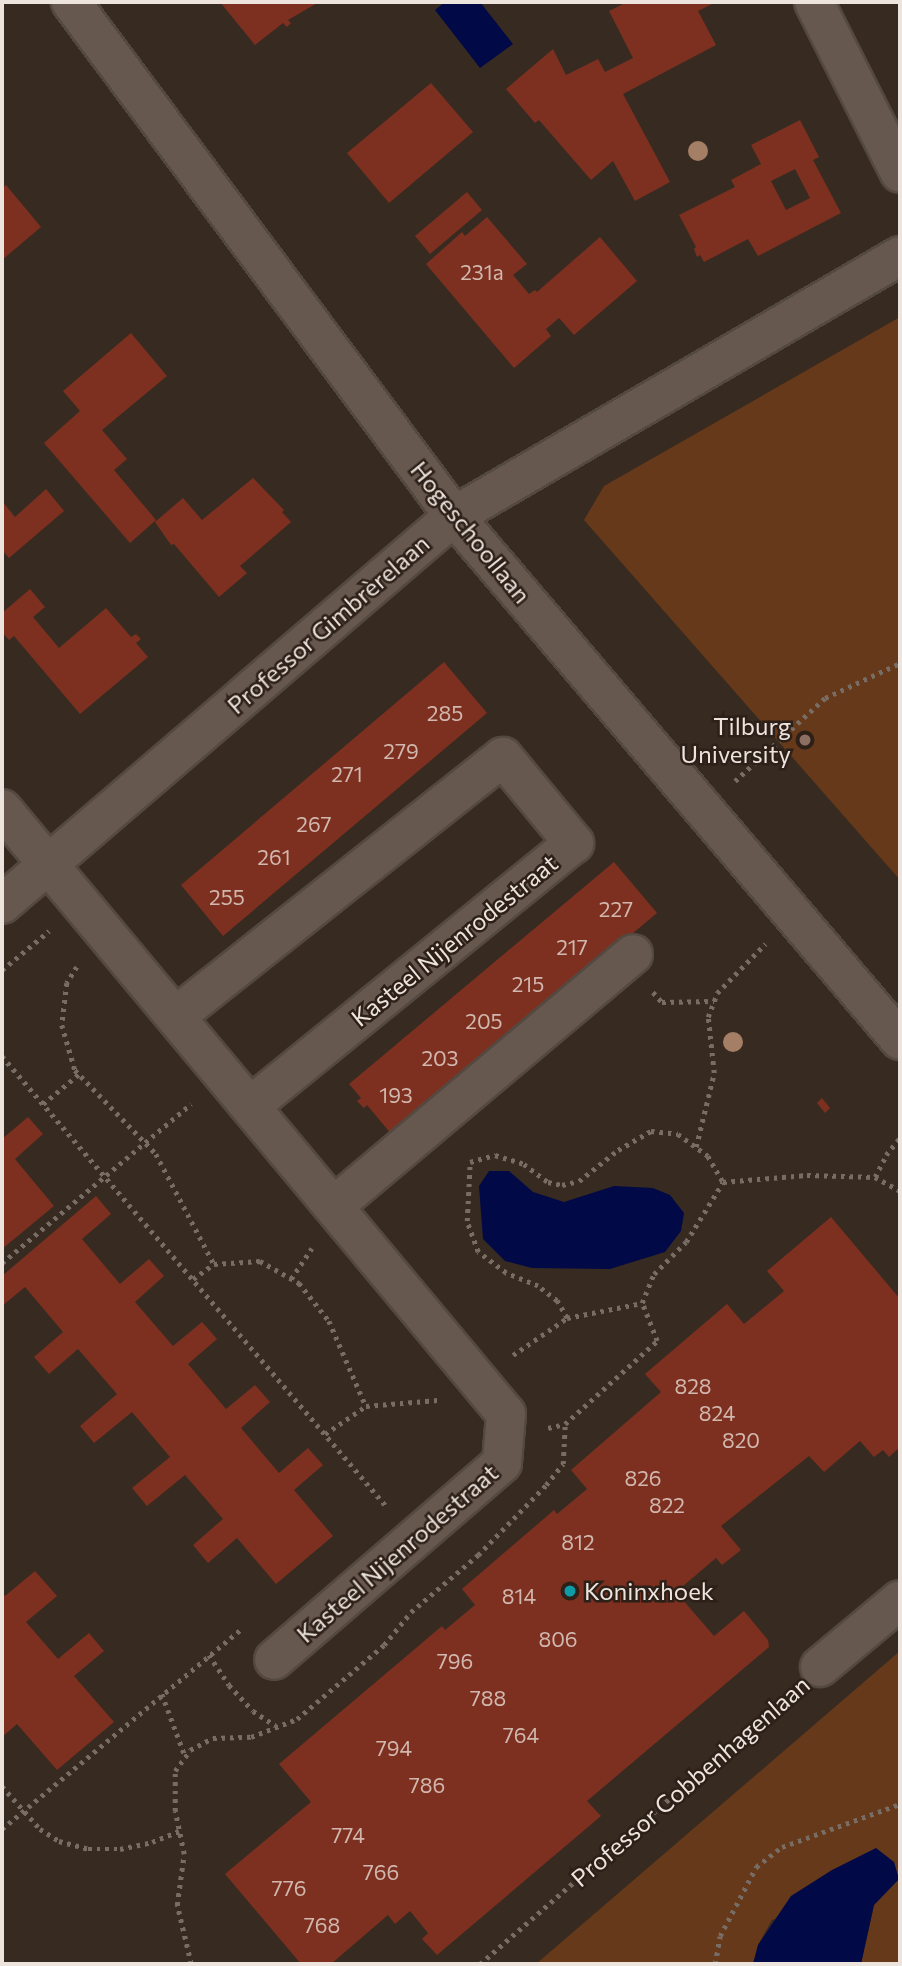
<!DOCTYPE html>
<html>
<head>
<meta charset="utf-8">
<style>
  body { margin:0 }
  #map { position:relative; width:902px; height:1966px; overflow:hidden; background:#372a21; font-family:Commissioner,sans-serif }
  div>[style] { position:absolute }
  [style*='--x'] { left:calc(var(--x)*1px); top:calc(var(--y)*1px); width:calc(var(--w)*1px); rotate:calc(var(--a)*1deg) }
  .green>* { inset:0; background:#653919 }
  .water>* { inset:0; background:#010946 }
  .building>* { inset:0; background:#7d3020 }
  .path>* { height:4.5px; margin-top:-2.25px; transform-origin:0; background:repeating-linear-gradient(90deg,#786d65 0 3.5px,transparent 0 8.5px) }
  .roads { filter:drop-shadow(2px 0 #544941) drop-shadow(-2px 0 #544941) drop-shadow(0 2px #544941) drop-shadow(0 -2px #544941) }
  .minor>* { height:38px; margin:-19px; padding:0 19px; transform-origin:19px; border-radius:19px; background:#67584f }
  .trees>* { width:20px; height:20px; margin:-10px; border-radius:50%; background:#a47e65 }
  .dots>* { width:19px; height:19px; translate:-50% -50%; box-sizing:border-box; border:4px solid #2d2018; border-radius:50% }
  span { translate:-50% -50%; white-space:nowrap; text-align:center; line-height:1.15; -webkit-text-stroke:5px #2d2018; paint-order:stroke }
  .number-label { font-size:21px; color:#d1b7ae }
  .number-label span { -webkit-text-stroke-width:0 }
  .street-label { font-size:24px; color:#ede4de }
  .poi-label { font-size:24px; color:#ede4de }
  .right { translate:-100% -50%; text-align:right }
  .left { translate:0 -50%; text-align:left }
  .frame { position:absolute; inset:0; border:4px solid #ede4de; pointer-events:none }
</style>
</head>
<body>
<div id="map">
  <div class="green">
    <i style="clip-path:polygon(900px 317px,900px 880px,584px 520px,604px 486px)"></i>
    <i style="clip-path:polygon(900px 1651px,900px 1964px,861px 1964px,874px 1905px,899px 1879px,772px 1920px,758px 1945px,753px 1964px,536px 1964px)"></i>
  </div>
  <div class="water">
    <i style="clip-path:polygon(445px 2px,480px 2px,513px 44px,480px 68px,435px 10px)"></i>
    <i style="clip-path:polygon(489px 1171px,509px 1171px,533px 1192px,564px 1202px,614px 1186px,653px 1188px,670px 1195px,684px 1213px,681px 1231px,665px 1252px,610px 1269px,532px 1268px,505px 1261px,483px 1239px,479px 1186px)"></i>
    <i style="clip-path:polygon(876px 1848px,894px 1862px,899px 1879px,874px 1905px,861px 1964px,753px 1964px,758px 1945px,791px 1896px,832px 1870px)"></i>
  </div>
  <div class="building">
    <i style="clip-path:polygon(220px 2px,319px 2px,288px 20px,291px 23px,287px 27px,283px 23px,255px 45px)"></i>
    <i style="clip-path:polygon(627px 2px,710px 2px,712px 4px,698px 11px,716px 45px,623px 94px,670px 182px,635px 201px,613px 161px,591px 180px,539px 120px,535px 123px,506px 89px,553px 49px,566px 75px,598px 59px,605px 72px,633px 58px,609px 11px)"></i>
    <i style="clip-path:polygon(431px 83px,473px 132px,389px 203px,347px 153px)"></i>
    <i style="clip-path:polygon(evenodd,800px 120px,819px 157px,813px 160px,841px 213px,758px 256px,748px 239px,704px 262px,700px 255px,697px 257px,694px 249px,696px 247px,679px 215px,735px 187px,731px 180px,761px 164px,751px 145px,800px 120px,795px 169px,810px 198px,786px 210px,771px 181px,795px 169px)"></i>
    <i style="clip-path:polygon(6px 185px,41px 227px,2px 260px,2px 188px)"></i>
    <i style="clip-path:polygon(467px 192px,482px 210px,430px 254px,415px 236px)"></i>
    <i style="clip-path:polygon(487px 217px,527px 264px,513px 275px,529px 294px,535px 290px,537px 292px,600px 237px,637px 281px,574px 335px,559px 318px,546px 329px,551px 336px,514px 368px,426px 264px,462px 232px,465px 236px)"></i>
    <i style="clip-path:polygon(131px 333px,167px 376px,102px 430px,127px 459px,114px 470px,156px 520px,130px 543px,44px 443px,80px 411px,63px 391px)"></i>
    <i style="clip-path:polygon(253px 478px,284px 510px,282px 512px,291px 522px,240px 566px,247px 573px,219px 597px,174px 544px,171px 545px,155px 522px,183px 498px,202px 520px)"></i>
    <i style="clip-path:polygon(46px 489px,64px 511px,9px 558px,2px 550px,2px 501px,15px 517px)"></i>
    <i style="clip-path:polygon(30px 589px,45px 607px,33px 617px,59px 648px,106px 608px,131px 637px,136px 634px,141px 639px,136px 643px,148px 657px,80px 714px,14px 636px,9px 640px,2px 632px,2px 613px)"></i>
    <i style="clip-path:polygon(444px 662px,487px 713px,223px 936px,181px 885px)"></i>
    <i style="clip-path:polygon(614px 862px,657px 913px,392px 1135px,367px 1105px,364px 1108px,357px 1101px,361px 1098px,349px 1084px)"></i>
    <i style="clip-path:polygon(822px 1098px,830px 1108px,825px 1113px,817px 1103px)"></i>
    <i style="clip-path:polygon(28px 1117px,43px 1134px,15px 1159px,54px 1206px,2px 1249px,2px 1139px)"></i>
    <i style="clip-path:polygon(96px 1196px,111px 1214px,82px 1239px,120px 1284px,149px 1259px,164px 1276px,135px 1302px,173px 1346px,202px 1322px,217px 1339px,188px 1364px,226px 1409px,255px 1385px,270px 1402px,241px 1428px,279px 1473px,308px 1448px,323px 1465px,294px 1490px,333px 1536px,276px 1584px,237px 1538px,208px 1563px,193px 1545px,223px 1519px,185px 1475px,147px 1506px,132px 1488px,170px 1457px,132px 1412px,94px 1443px,80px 1426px,117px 1394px,78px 1349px,49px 1374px,34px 1357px,63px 1332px,25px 1287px,2px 1306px,2px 1276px)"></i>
    <i style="clip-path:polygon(831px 1217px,900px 1299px,900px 1447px,889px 1457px,883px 1450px,874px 1457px,860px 1441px,824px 1472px,809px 1456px,721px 1526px,741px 1550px,722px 1565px,716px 1558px,676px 1592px,714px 1636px,744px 1611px,768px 1640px,769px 1647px,587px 1801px,601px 1816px,437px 1955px,422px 1939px,428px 1933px,410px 1911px,395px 1924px,388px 1915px,331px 1964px,301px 1964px,225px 1874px,311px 1802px,279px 1764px,442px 1626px,445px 1630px,475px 1605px,462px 1589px,554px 1510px,557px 1514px,587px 1489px,571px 1470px,661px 1392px,645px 1374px,727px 1304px,744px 1324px,784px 1291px,767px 1271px)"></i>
    <i style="clip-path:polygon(35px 1571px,57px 1596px,26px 1622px,58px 1659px,89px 1633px,104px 1651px,74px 1676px,114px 1722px,57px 1770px,17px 1724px,2px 1737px,2px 1592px,5px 1596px)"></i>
  </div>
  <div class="path">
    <i style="--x:735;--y:781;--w:122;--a:-42.7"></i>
    <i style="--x:825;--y:698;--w:83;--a:-25"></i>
    <i style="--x:77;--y:967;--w:19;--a:122"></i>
    <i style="--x:67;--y:983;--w:42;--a:96.8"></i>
    <i style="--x:62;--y:1025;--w:47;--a:73.9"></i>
    <i style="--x:75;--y:1070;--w:117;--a:46"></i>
    <i style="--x:156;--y:1154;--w:124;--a:62.2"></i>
    <i style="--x:214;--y:1264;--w:46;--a:-3.7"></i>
    <i style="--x:260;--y:1261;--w:45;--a:29.4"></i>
    <i style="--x:299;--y:1283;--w:48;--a:51.7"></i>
    <i style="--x:329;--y:1321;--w:93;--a:66.5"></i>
    <i style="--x:366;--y:1406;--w:72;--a:-4.8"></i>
    <i style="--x:2;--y:970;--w:61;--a:-39.7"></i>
    <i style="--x:653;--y:992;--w:13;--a:48"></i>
    <i style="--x:662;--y:1002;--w:52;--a:-1.1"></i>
    <i style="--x:2;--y:1056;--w:592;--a:49.52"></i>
    <i style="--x:43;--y:1104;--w:47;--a:-39.8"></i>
    <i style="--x:696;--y:1147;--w:76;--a:-76.3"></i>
    <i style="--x:714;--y:1073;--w:56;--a:-96.1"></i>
    <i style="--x:708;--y:1017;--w:26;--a:-69"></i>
    <i style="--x:717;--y:993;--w:69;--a:-45.6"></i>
    <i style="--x:875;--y:1177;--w:25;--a:-63"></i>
    <i style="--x:886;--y:1155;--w:22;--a:-51"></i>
    <i style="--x:2;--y:1263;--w:247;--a:-40.1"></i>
    <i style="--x:193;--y:1279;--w:26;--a:-36"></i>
    <i style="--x:291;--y:1279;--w:37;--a:-56"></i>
    <i style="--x:567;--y:1318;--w:20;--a:-120"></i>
    <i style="--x:557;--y:1301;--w:24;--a:-142"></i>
    <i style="--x:538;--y:1286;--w:35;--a:-158"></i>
    <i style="--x:506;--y:1273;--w:35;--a:-143"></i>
    <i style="--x:478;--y:1252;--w:33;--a:-110"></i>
    <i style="--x:467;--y:1221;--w:59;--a:-87.1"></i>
    <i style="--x:470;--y:1162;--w:26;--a:-16"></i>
    <i style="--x:495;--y:1155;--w:30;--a:17"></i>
    <i style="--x:524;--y:1164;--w:30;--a:37"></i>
    <i style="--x:548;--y:1182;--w:14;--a:12"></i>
    <i style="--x:562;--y:1185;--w:17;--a:-13"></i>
    <i style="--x:579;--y:1181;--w:50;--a:-38.5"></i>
    <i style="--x:618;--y:1150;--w:38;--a:-30"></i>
    <i style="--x:651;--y:1131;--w:27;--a:6"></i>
    <i style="--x:678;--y:1134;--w:37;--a:36"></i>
    <i style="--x:708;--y:1156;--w:30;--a:60"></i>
    <i style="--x:513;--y:1355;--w:65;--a:-34.4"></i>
    <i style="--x:567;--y:1318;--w:76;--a:-11.3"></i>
    <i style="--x:548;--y:1428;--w:17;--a:-13"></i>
    <i style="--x:325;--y:1434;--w:50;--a:-34.3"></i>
    <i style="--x:209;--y:1655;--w:36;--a:56"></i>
    <i style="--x:229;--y:1685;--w:35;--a:47"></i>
    <i style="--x:253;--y:1711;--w:27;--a:33"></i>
    <i style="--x:162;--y:1694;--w:66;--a:69.6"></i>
    <i style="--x:2;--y:1786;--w:57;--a:48.5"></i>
    <i style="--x:40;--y:1829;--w:22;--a:32"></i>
    <i style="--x:59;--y:1841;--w:30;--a:15"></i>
    <i style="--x:88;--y:1849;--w:32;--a:0"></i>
    <i style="--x:120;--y:1849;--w:33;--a:-12"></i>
    <i style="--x:152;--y:1842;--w:29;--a:-22"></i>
    <i style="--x:2;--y:1829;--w:310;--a:-39.9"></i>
    <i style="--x:191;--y:1964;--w:61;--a:-103.3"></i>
    <i style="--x:177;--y:1905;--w:51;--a:-82.2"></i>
    <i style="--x:184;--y:1854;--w:44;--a:-101.8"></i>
    <i style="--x:175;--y:1811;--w:40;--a:-90"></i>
    <i style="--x:175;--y:1771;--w:26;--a:-54"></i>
    <i style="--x:190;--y:1750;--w:26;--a:-28"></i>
    <i style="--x:213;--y:1738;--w:38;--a:-2"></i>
    <i style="--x:251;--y:1737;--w:49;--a:-21.4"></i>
    <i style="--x:297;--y:1719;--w:114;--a:-40.4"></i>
    <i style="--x:384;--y:1645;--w:43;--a:-50.7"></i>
    <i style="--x:411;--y:1612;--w:88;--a:-40.4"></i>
    <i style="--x:478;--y:1555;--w:98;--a:-45.8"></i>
    <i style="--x:546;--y:1485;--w:27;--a:-51"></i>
    <i style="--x:563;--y:1464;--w:40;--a:-87.1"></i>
    <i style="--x:565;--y:1424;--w:124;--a:-42.1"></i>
    <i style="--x:657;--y:1341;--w:41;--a:-111.5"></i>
    <i style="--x:642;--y:1303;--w:31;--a:-68"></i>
    <i style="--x:654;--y:1274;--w:45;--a:-45"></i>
    <i style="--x:686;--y:1242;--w:70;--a:-58.3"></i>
    <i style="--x:723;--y:1182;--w:84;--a:-4.8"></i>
    <i style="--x:807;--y:1175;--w:68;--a:1.7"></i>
    <i style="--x:875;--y:1177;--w:29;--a:29"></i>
    <i style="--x:480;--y:1964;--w:409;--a:-41.1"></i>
    <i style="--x:715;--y:1964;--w:28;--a:-80"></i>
    <i style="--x:720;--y:1936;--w:78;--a:-62.4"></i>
    <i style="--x:756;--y:1867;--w:33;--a:-38"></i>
    <i style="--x:782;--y:1847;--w:126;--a:-20"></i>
  </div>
  <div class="roads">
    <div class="minor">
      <i style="--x:71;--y:2;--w:641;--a:53.31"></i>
      <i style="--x:454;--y:516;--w:688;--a:49.6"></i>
      <i style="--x:814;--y:2;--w:191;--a:63.3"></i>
      <i style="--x:2;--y:809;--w:787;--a:50.2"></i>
      <i style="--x:506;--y:1414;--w:49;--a:94.7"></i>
      <i style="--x:502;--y:1463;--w:301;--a:139.2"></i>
      <i style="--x:2;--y:904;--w:596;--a:-40.64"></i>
      <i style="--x:454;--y:516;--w:516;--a:-30.24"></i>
      <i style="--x:176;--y:1016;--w:417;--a:-38.4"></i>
      <i style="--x:503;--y:757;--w:112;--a:50.5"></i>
      <i style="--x:574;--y:843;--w:417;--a:140.9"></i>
      <i style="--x:334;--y:1206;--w:391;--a:-40.1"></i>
      <i style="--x:820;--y:1667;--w:104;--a:-39.9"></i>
    </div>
  </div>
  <div class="trees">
    <i style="left:698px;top:151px"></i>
    <i style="left:733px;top:1042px"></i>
  </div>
  <div class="dots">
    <i style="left:805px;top:740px;background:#8d6e63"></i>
    <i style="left:570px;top:1591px;background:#0f9aa8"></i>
  </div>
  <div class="number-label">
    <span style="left:482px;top:272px">231a</span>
    <span style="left:445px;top:713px">285</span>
    <span style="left:401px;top:751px">279</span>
    <span style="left:347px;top:774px">271</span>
    <span style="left:314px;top:824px">267</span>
    <span style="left:274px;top:857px">261</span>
    <span style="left:227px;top:897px">255</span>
    <span style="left:616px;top:909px">227</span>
    <span style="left:572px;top:947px">217</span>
    <span style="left:528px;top:984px">215</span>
    <span style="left:484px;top:1021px">205</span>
    <span style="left:440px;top:1058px">203</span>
    <span style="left:396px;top:1095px">193</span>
    <span style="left:693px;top:1386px">828</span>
    <span style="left:717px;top:1413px">824</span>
    <span style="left:741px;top:1440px">820</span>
    <span style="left:643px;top:1478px">826</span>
    <span style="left:667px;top:1505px">822</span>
    <span style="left:578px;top:1542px">812</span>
    <span style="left:519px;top:1596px">814</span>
    <span style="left:558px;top:1639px">806</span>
    <span style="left:455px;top:1661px">796</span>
    <span style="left:488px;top:1698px">788</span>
    <span style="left:521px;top:1735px">764</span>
    <span style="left:394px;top:1748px">794</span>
    <span style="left:427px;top:1785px">786</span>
    <span style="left:348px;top:1835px">774</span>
    <span style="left:381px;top:1872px">766</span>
    <span style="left:289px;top:1888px">776</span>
    <span style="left:322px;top:1925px">768</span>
  </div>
  <div class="street-label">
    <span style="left:471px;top:532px;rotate:51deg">Hogeschoollaan</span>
    <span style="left:328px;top:624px;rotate:-41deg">Professor Gimbrèrelaan</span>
    <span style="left:454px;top:940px;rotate:-39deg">Kasteel Nijenrodestraat</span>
    <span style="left:397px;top:1553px;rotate:-41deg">Kasteel Nijenrodestraat</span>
    <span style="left:690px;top:1781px;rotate:-41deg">Professor Cobbenhagenlaan</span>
  </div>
  <div class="poi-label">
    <span class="right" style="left:791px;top:740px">Tilburg<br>University</span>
    <span class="left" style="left:584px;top:1591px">Koninxhoek</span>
  </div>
  <div class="frame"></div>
</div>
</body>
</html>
